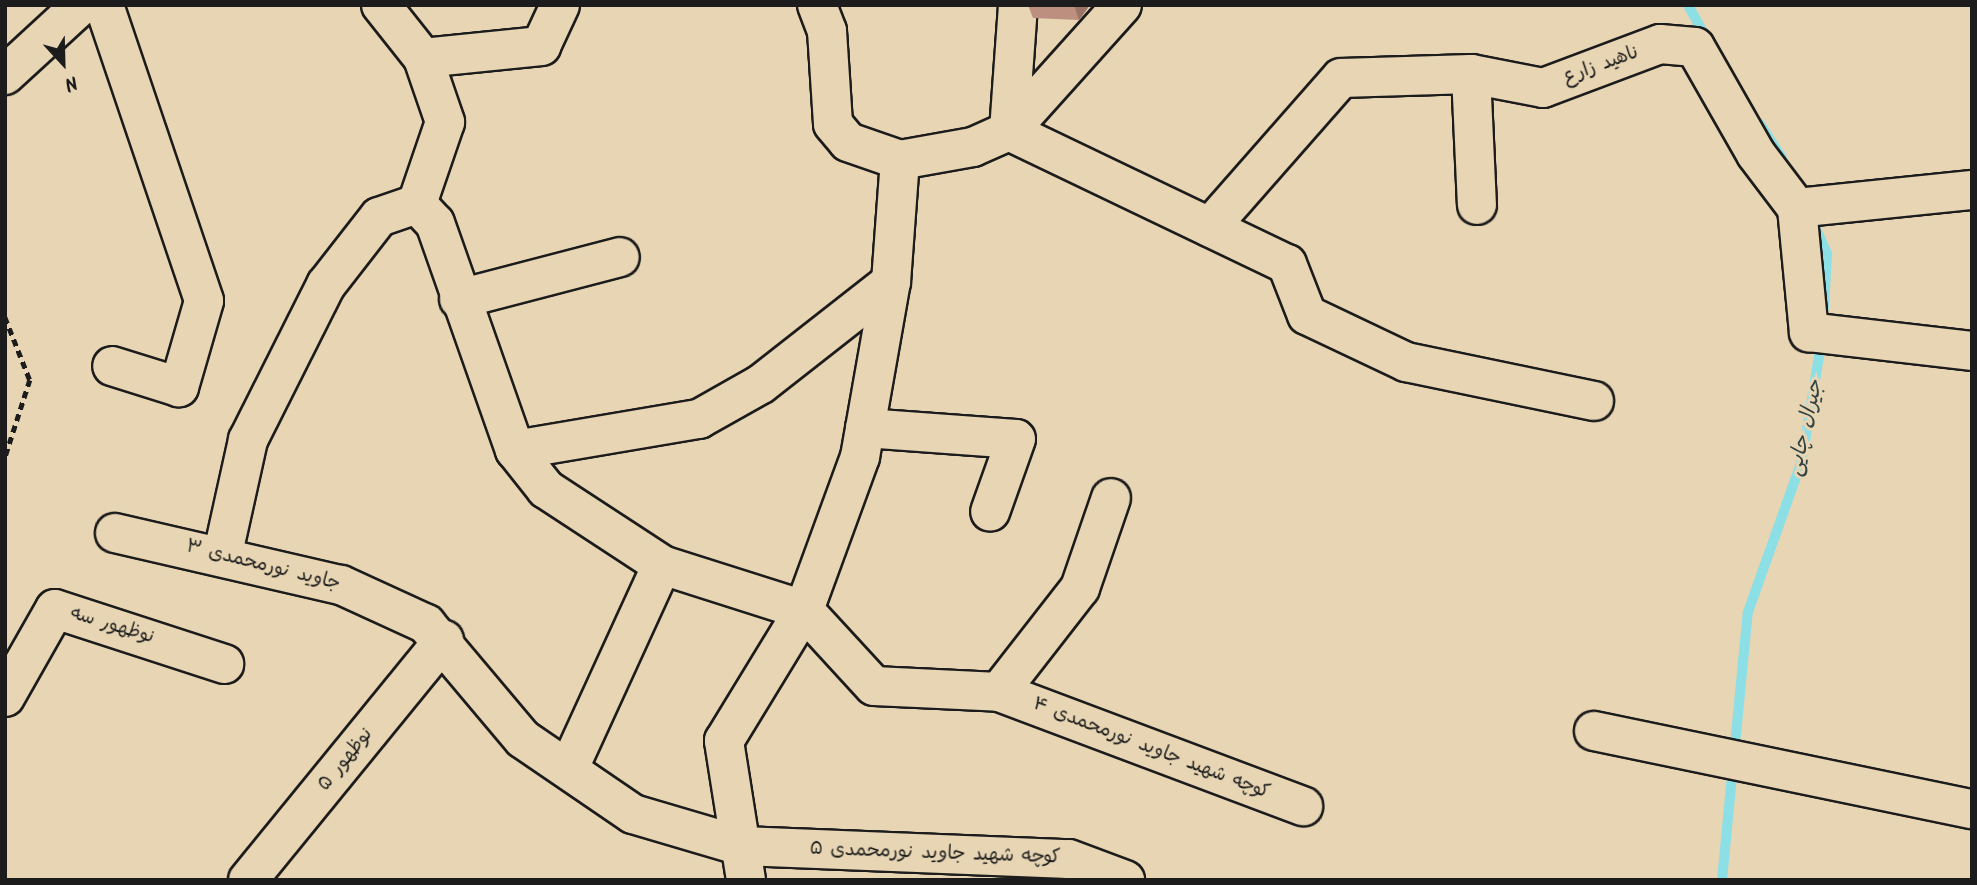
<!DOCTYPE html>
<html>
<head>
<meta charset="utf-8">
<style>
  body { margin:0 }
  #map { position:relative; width:1977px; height:885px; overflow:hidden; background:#e7d5b3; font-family:Kalam,"Playpen Sans Arabic",sans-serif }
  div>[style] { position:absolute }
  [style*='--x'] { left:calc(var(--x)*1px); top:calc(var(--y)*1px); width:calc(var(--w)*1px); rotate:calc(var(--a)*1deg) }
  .stream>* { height:10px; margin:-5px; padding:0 5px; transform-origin:5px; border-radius:5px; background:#8ddfe6 }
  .path>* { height:4.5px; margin-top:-2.25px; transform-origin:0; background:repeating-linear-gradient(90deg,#1c1c1c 0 7px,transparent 0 12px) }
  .roads { filter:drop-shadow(2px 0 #1c1c1c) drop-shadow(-2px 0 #1c1c1c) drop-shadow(0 2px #1c1c1c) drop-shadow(0 -2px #1c1c1c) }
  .minor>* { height:38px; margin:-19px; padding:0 19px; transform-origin:19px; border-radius:19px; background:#e7d5b3 }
  .wall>* { inset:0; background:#bd8f7e }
  .shaded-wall>* { inset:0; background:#9a7467 }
  span { translate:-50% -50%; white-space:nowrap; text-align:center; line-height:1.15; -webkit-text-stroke:6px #e7d5b3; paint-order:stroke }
  .street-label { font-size:19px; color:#1c1c1c }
  .water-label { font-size:21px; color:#334344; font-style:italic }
  .frame { position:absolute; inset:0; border:7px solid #1c1c1c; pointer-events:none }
  .north { position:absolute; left:28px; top:28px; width:70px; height:70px; -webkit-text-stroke:5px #e7d5b3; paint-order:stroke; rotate:158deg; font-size:19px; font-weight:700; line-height:28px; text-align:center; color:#1c1c1c }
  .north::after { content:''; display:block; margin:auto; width:24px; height:32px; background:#1c1c1c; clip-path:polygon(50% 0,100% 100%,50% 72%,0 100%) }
</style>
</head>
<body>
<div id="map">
  <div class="stream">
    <i style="--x:1688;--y:5;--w:39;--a:61"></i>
    <i style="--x:1760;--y:124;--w:40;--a:57.1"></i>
    <i style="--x:1813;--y:222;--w:35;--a:66"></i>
    <i style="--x:1827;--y:254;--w:54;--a:93.2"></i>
    <i style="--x:1722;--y:880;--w:269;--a:-84.5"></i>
    <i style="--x:1748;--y:612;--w:161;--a:-70.4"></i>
    <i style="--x:1802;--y:460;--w:124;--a:-80.7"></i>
  </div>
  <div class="path">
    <i style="--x:5;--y:317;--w:68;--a:68.4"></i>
    <i style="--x:30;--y:380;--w:82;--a:107.8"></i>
  </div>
  <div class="roads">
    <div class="minor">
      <i style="--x:104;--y:5;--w:312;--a:71.3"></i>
      <i style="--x:204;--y:301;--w:90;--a:106.2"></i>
      <i style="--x:179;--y:387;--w:70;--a:-162.6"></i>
      <i style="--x:381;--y:5;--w:68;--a:51.6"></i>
      <i style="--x:423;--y:58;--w:68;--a:71"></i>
      <i style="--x:445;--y:122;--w:87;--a:108.9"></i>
      <i style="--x:817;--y:5;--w:28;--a:69"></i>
      <i style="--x:827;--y:31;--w:93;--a:86.3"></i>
      <i style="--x:833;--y:124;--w:23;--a:50"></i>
      <i style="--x:848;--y:142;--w:55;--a:19.1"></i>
      <i style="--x:900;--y:160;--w:74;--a:-10.1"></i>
      <i style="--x:973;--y:147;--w:39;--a:-24"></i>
      <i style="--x:1009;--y:131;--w:169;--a:-48.1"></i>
      <i style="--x:423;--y:58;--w:119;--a:-5.8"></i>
      <i style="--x:541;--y:46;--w:45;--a:-65.1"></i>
      <i style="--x:1471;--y:74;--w:131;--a:87.4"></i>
      <i style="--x:5;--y:75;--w:103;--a:-42.6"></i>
      <i style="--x:1009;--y:131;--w:308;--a:25.6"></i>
      <i style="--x:1287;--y:264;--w:55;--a:68.6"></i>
      <i style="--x:1307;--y:315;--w:110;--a:25.4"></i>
      <i style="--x:1406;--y:362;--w:192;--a:11.7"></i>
      <i style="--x:1009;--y:131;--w:126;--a:-85.9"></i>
      <i style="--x:1797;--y:208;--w:125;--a:84.5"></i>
      <i style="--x:1809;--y:332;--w:164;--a:6.6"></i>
      <i style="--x:1210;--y:227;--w:198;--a:-48.7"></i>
      <i style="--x:1341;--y:78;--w:130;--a:-1.8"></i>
      <i style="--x:1471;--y:74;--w:73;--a:11"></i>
      <i style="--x:1543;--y:88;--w:125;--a:-20.6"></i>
      <i style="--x:1660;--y:44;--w:35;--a:5"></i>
      <i style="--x:1695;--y:47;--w:123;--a:60.3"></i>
      <i style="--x:1756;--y:154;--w:68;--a:52.8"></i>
      <i style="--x:1797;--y:208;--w:176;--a:-5.9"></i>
      <i style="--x:459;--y:299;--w:166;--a:-14.6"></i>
      <i style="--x:865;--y:428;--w:151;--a:4.2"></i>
      <i style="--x:1016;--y:439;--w:77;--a:109.6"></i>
      <i style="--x:515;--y:450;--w:187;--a:-9.6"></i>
      <i style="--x:699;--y:419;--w:71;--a:-29.4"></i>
      <i style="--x:761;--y:384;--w:165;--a:-38.1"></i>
      <i style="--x:115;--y:533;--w:232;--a:13"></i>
      <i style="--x:341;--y:585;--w:94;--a:24.6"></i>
      <i style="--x:426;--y:624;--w:150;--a:49.9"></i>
      <i style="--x:523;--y:739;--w:133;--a:34.3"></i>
      <i style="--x:633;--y:814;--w:114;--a:16.4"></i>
      <i style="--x:742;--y:846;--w:327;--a:2.3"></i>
      <i style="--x:1069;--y:859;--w:60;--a:20.6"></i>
      <i style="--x:223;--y:553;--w:116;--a:-77.5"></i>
      <i style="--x:248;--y:440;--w:174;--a:-63.3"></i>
      <i style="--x:326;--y:285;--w:86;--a:-52.1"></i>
      <i style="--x:379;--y:217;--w:40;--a:-18.9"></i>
      <i style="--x:417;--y:204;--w:26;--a:47"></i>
      <i style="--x:435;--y:223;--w:241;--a:70.6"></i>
      <i style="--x:515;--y:450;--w:50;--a:51.5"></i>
      <i style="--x:546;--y:489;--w:139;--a:33.2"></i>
      <i style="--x:662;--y:565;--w:149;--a:17.6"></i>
      <i style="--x:804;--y:610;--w:103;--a:47.4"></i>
      <i style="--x:874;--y:686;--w:125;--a:2.7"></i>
      <i style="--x:999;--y:692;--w:132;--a:-52.1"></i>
      <i style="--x:1080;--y:588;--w:95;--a:-71"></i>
      <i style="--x:999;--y:692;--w:325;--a:20.6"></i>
      <i style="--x:5;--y:697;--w:101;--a:-60.4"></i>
      <i style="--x:55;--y:609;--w:178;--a:18"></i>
      <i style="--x:1594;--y:731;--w:386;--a:11.7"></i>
      <i style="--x:569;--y:768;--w:223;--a:-65.4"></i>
      <i style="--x:248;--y:880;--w:310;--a:-50.8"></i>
      <i style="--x:746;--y:880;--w:141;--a:-99"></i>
      <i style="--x:724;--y:741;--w:153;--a:-58.6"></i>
      <i style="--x:804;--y:610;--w:163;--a:-69.9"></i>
      <i style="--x:860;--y:457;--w:178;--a:-80"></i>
      <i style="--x:891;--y:282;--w:122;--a:-85.8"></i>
    </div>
  </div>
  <div class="wall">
    <i style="clip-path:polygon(1028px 5px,1090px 5px,1079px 20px,1033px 18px)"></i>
  </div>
  <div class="shaded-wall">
    <i style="clip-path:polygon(1074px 5px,1090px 5px,1079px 20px)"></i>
  </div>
  <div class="street-label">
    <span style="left:1601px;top:66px;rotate:-20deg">ناهید زارع</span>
    <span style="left:263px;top:566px;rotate:14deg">جاوید نورمحمدی ۳</span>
    <span style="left:112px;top:626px;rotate:17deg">نوظهور سه</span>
    <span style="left:1151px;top:749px;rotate:21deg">کوچه شهید جاوید نورمحمدی ۴</span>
    <span style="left:346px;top:760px;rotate:-51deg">نوظهور ۵</span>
    <span style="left:935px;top:854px;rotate:2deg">کوچه شهید جاوید نورمحمدی ۵</span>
  </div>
  <div class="water-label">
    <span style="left:1806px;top:428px;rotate:-77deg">جیرال چایی</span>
  </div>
  <div class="frame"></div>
  <div class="north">N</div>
</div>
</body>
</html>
